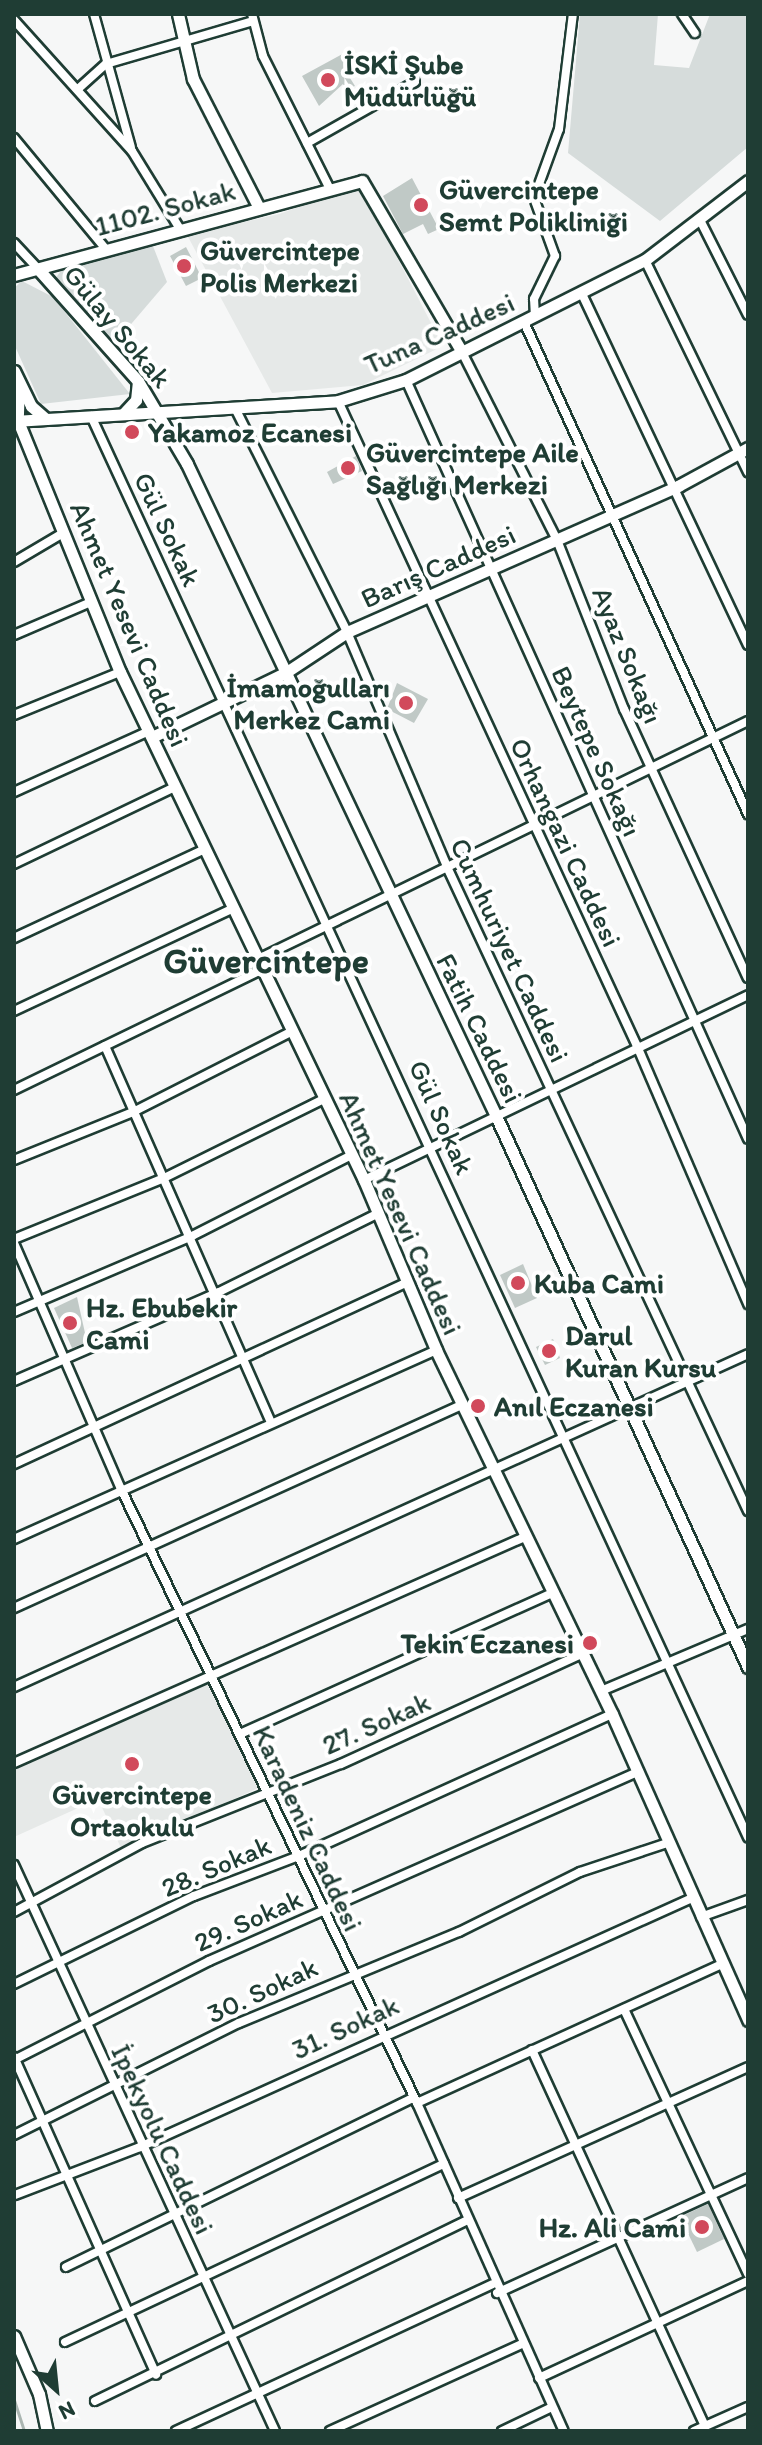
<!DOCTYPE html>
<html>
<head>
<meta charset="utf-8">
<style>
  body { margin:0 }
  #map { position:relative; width:762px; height:2445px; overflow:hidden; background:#f6f7f7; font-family:Itim,sans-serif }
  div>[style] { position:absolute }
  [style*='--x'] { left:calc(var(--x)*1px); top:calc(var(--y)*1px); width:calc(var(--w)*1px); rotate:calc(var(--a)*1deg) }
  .built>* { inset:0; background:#e6e9e8 }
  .green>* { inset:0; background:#d6dcdb }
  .stream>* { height:3px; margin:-1.5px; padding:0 1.5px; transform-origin:1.5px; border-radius:1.5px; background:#aab5b1 }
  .building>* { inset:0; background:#c0c9c6 }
  .roads { filter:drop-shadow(2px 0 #1f3d34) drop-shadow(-2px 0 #1f3d34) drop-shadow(0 2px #1f3d34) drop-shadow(0 -2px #1f3d34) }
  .street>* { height:8px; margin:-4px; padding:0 4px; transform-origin:4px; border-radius:4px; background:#fff }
  .secondary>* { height:11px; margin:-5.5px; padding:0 5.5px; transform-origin:5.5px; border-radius:5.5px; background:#fff }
  .dots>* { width:22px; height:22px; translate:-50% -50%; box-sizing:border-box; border:4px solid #fff; border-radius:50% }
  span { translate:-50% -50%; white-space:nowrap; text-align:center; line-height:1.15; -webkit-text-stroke:8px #fff; paint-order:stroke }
  .poi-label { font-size:28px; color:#1f3d34; font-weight:700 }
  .left { translate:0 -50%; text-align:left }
  .right { translate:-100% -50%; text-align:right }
  .street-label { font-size:28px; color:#1f3d34 }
  .district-label { font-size:36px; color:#1f3d34; font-weight:700 }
  .frame { position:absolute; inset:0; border:16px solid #1f3d34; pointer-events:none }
  .north { position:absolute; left:16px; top:2349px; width:80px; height:80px; -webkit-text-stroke:6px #fff; paint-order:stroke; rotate:153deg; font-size:22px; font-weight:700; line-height:32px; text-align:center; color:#1f3d34 }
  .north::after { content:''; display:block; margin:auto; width:28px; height:36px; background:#1f3d34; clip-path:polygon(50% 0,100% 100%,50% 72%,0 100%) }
</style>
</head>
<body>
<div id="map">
  <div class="built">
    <i style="clip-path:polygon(360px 186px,443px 346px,363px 385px,272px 393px,187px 235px,279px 214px)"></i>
    <i style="clip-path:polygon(208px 1677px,258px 1788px,122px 1850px,98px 1799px,14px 1837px,14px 1765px)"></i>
  </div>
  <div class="green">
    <i style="clip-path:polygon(580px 14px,658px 14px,654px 65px,689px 68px,710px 14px,748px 14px,748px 147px,660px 221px,568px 153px)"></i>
    <i style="clip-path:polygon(151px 241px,167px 282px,109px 350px,55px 279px,65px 265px)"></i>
    <i style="clip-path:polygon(22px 281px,53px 297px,130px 394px,41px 404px,14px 344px,14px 288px)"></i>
  </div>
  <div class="stream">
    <i style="--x:14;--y:2400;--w:33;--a:72"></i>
  </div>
  <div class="building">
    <i style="clip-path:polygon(348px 51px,359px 73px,350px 78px,355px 86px,346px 90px,343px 84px,319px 106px,302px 76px)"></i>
    <i style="clip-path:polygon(412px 178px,439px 229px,428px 234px,423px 224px,403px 234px,383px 196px)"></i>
    <i style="clip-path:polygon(186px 247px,202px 278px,186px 286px,170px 256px)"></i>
    <i style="clip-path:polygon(356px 456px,362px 471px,333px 484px,327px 472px)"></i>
    <i style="clip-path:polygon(397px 683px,428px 699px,414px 723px,387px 709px)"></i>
    <i style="clip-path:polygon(523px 1264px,537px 1298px,515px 1308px,500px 1275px)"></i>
    <i style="clip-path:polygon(77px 1297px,87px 1342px,72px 1348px,54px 1308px)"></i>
    <i style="clip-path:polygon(553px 1339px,560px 1358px,545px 1365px,536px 1347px)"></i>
    <i style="clip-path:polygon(708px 2204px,724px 2239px,697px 2252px,680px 2217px)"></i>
  </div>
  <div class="roads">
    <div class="street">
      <i style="--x:94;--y:14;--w:138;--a:74.5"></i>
      <i style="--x:252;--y:14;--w:43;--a:75.3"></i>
      <i style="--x:263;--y:56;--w:147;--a:63.3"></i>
      <i style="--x:682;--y:14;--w:23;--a:56"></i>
      <i style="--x:14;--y:20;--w:176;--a:48"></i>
      <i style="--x:132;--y:151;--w:92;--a:58.4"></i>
      <i style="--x:78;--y:89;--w:38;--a:-42"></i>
      <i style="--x:106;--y:64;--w:153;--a:-16.3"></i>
      <i style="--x:14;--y:138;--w:143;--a:50.4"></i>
      <i style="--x:307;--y:143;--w:124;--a:-29.5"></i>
      <i style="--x:700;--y:220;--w:106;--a:63.2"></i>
      <i style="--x:14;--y:243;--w:37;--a:47"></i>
      <i style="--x:645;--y:260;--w:236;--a:64.1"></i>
      <i style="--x:582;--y:294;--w:388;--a:64.7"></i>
      <i style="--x:535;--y:317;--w:18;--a:-93"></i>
      <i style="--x:534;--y:299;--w:48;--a:-64"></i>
      <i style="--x:555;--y:256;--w:62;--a:-109.9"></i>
      <i style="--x:534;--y:198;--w:73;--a:-70.1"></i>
      <i style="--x:559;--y:129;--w:116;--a:-83.1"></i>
      <i style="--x:524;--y:322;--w:541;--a:65.52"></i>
      <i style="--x:462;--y:352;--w:211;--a:63.2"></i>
      <i style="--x:557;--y:540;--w:182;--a:68.4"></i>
      <i style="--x:624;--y:709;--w:296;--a:65.3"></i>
      <i style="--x:406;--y:380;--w:832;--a:65.74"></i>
      <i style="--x:338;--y:401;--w:711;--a:65.13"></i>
      <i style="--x:637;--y:1046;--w:281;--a:66.7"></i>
      <i style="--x:235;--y:408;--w:250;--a:63.4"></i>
      <i style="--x:347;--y:632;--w:255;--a:66.9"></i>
      <i style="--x:447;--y:867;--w:711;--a:64.95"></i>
      <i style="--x:91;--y:416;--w:1566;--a:65.19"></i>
      <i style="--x:14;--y:562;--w:57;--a:-30.6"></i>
      <i style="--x:14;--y:635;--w:84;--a:-23.2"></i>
      <i style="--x:14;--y:715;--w:114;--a:-22.1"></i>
      <i style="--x:14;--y:792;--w:148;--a:-24.3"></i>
      <i style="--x:14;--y:864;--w:178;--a:-25.6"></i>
      <i style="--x:14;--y:938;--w:211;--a:-25"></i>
      <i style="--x:258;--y:959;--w:545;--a:-25.91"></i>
      <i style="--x:14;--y:1011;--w:243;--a:-25.1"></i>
      <i style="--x:105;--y:1046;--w:411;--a:66.2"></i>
      <i style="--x:14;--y:1090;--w:277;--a:-25.9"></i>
      <i style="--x:14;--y:1160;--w:131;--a:-22"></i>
      <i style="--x:135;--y:1111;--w:177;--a:-26.9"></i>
      <i style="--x:364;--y:1180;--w:426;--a:-25.7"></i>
      <i style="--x:14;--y:1239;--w:162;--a:-22.1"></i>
      <i style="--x:164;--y:1178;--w:178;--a:-26.3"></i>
      <i style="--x:14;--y:1243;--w:268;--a:66.5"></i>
      <i style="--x:121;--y:1489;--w:682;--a:64.26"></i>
      <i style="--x:417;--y:2103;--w:359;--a:65.9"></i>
      <i style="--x:14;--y:1312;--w:194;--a:-23.1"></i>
      <i style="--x:192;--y:1236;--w:179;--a:-26.9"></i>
      <i style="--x:14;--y:1381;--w:223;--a:-23.5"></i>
      <i style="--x:219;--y:1292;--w:178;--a:-26.3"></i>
      <i style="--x:14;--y:1464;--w:434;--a:-24.8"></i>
      <i style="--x:14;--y:1539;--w:462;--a:-24.1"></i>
      <i style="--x:14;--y:1608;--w:492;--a:-24.4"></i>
      <i style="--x:14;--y:1687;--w:806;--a:-24.4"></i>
      <i style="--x:601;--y:1691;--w:160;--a:-22.9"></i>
      <i style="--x:240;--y:1734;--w:343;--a:-24.3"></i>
      <i style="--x:14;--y:1763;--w:561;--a:-23.87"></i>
      <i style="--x:14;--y:1865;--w:623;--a:65.24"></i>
      <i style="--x:14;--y:1912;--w:145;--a:-28.3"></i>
      <i style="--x:142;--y:1843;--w:214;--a:-21.7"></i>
      <i style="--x:341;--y:1764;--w:266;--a:-24.6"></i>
      <i style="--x:701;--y:1917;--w:50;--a:-19.9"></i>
      <i style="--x:14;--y:1984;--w:200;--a:-26.1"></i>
      <i style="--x:194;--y:1896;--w:112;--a:-20.9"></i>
      <i style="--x:299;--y:1856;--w:344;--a:-24.4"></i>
      <i style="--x:624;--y:2009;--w:293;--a:64.9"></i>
      <i style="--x:532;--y:2050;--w:414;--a:65.3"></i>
      <i style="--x:14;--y:2057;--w:348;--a:65.9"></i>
      <i style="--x:14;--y:2060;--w:219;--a:-26.9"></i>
      <i style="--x:209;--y:1961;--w:468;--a:-23.8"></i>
      <i style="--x:417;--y:2103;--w:335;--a:-24.5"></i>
      <i style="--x:14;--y:2135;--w:251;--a:-26.5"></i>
      <i style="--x:239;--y:2023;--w:238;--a:-22.5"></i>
      <i style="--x:459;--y:1932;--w:135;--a:-26.4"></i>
      <i style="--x:580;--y:1872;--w:92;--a:-18.4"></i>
      <i style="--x:15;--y:2195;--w:134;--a:-21"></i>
      <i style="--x:140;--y:2147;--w:606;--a:-24.28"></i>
      <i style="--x:458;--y:2198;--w:318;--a:-24.3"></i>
      <i style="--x:66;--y:2267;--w:386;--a:-26"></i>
      <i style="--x:497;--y:2293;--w:276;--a:-24.6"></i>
      <i style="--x:65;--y:2342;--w:419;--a:-25.2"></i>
      <i style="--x:539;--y:2378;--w:230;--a:-24.9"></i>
      <i style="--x:95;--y:2401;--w:414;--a:-25.9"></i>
      <i style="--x:176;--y:2431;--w:349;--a:-24.9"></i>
      <i style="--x:330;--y:2431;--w:209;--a:-24.4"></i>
      <i style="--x:502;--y:2431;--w:55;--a:-25.6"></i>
      <i style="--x:694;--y:2431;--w:59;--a:-24"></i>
    </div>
    <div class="secondary">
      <i style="--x:178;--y:14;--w:67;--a:77"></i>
      <i style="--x:193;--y:79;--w:145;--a:62.9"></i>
      <i style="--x:39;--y:270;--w:149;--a:48.3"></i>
      <i style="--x:138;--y:381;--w:96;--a:59.4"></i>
      <i style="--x:187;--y:464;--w:722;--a:64.64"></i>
      <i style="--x:496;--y:1116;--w:606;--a:65.42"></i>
      <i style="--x:14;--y:275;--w:360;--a:-15.1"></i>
      <i style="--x:362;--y:181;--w:198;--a:59.7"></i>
      <i style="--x:14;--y:371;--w:39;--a:64"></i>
      <i style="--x:31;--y:406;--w:20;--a:41"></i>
      <i style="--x:19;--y:384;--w:37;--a:92"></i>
      <i style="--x:18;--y:421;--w:271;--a:67.9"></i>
      <i style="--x:120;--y:672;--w:564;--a:64.34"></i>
      <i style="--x:364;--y:1180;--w:185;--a:67"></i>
      <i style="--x:436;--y:1350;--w:404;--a:64.2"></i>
      <i style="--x:612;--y:1714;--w:335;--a:66"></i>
      <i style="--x:123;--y:414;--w:19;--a:-47"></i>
      <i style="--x:136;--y:400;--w:18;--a:-84"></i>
      <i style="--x:14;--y:421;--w:325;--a:-3.5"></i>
      <i style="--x:338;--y:401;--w:71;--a:-17.2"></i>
      <i style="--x:406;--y:380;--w:267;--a:-26.7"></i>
      <i style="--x:645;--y:260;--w:130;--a:-37.5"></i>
      <i style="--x:152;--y:737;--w:148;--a:-25.7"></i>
      <i style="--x:285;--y:673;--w:74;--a:-33.5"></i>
      <i style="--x:347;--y:632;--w:362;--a:-23.8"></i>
      <i style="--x:678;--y:486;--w:80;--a:-28.5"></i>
      <i style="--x:14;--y:2336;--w:63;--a:66.7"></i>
      <i style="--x:39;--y:2394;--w:38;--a:78"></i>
    </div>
  </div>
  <div class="dots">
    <i style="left:328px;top:80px;background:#d1495b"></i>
    <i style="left:421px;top:205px;background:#d1495b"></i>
    <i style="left:184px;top:266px;background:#d1495b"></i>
    <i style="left:132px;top:432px;background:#d1495b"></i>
    <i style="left:348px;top:468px;background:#d1495b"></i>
    <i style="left:406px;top:703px;background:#d1495b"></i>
    <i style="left:518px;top:1283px;background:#d1495b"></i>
    <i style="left:70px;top:1323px;background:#d1495b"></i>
    <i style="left:549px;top:1351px;background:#d1495b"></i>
    <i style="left:478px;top:1406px;background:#d1495b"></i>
    <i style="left:590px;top:1643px;background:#d1495b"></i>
    <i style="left:132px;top:1764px;background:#d1495b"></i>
    <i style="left:702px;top:2227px;background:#d1495b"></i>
  </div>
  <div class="poi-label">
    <span class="left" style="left:344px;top:80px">İSKİ Şube<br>Müdürlüğü</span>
    <span class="left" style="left:439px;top:205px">Güvercintepe<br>Semt Polikliniği</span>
    <span class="left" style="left:200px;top:266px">Güvercintepe<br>Polis Merkezi</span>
    <span class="left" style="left:148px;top:432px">Yakamoz Ecanesi</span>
    <span class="left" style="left:366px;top:468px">Güvercintepe Aile<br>Sağlığı Merkezi</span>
    <span class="right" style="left:390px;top:703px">İmamoğulları<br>Merkez Cami</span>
    <span class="left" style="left:534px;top:1283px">Kuba Cami</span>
    <span class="left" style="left:86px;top:1323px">Hz. Ebubekir<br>Cami</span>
    <span class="left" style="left:565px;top:1351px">Darul<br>Kuran Kursu</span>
    <span class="left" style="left:494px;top:1406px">Anıl Eczanesi</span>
    <span class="right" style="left:574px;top:1643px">Tekin Eczanesi</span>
    <span style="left:132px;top:1810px">Güvercintepe<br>Ortaokulu</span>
    <span class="right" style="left:686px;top:2227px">Hz. Ali Cami</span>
  </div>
  <div class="street-label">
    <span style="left:165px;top:208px;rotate:-15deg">1102. Sokak</span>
    <span style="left:118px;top:326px;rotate:50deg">Gülay Sokak</span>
    <span style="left:439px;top:333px;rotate:-24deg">Tuna Caddesi</span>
    <span style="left:168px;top:529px;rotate:65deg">Gül Sokak</span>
    <span style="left:438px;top:566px;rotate:-24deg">Barış Caddesi</span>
    <span style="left:130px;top:624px;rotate:67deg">Ahmet Yesevi Caddesi</span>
    <span style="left:628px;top:655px;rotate:68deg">Ayaz Sokağı</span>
    <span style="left:597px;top:751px;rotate:66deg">Beytepe Sokağı</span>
    <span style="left:566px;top:842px;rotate:65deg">Orhangazi Caddesi</span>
    <span style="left:510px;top:950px;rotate:65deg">Cumhuriyet Caddesi</span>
    <span style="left:480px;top:1028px;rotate:64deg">Fatih Caddesi</span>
    <span style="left:442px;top:1117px;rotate:66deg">Gül Sokak</span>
    <span style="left:401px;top:1213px;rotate:66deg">Ahmet Yesevi Caddesi</span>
    <span style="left:376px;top:1723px;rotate:-24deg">27. Sokak</span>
    <span style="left:308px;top:1828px;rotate:65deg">Karadeniz Caddesi</span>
    <span style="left:216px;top:1866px;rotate:-23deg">28. Sokak</span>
    <span style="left:248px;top:1920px;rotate:-24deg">29. Sokak</span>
    <span style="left:262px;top:1990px;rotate:-25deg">30. Sokak</span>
    <span style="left:345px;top:2027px;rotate:-25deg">31. Sokak</span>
    <span style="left:163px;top:2139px;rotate:65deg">İpekyolu Caddesi</span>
  </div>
  <div class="district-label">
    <span style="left:266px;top:961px">Güvercintepe</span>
  </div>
  <div class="frame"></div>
  <div class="north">N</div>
</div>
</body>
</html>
